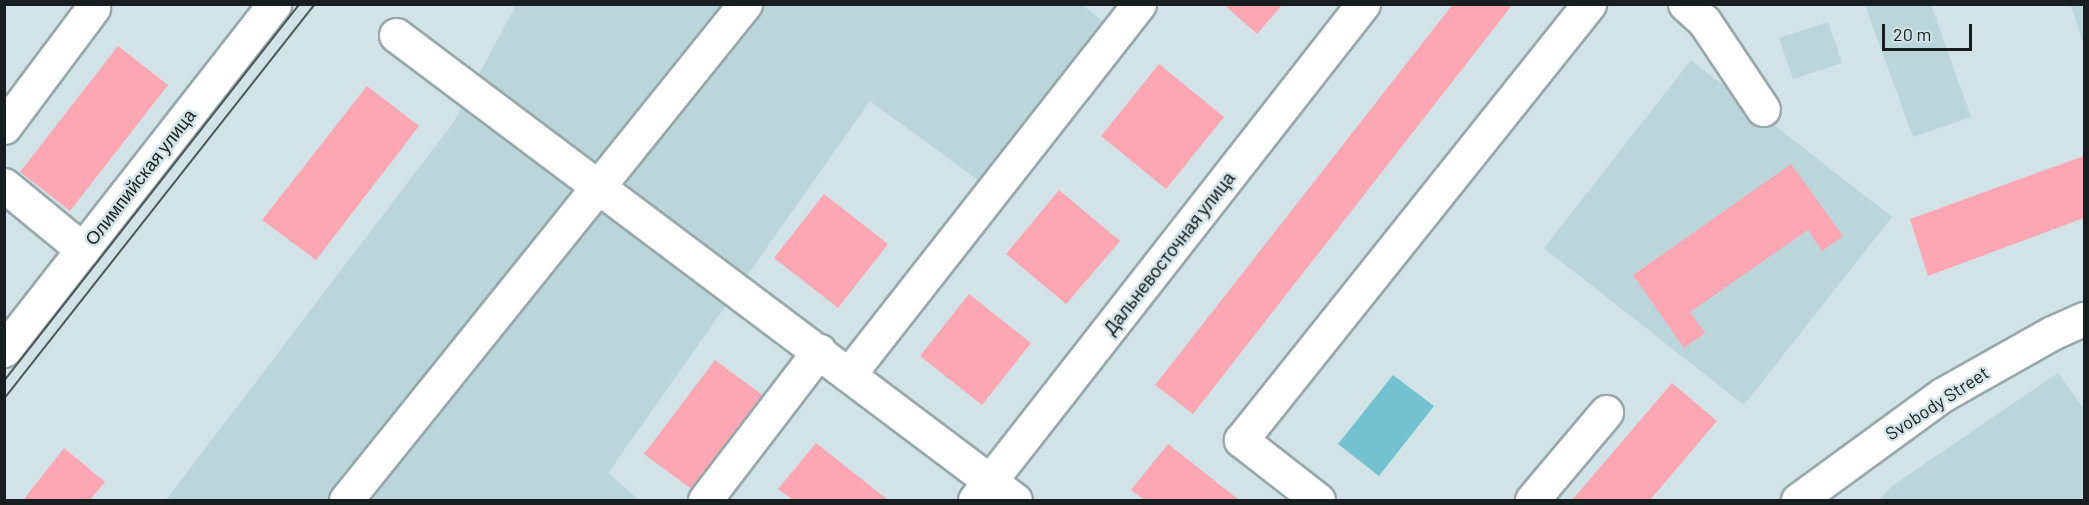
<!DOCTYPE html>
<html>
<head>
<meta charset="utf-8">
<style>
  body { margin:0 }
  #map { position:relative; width:2089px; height:505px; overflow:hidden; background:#d1e3e6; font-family:Barlow,sans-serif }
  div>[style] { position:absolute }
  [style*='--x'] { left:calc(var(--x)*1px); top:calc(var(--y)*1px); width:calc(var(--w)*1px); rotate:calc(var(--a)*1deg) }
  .built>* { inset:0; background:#bbd5da }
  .green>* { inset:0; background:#74c2cf }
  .building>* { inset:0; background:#fea7b4 }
  .roads { filter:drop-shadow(2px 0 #98a9ac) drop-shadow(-2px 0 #98a9ac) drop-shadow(0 2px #98a9ac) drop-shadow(0 -2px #98a9ac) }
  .minor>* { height:33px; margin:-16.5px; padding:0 16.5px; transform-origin:16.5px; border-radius:16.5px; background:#fff }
  .tram>* { height:1.5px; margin:-0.75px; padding:0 0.75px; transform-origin:0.75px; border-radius:0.75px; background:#4d5859 }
  span { translate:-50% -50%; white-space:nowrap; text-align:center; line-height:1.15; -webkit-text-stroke:5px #d1e3e6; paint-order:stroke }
  .street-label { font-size:18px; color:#171e1f }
  .frame { position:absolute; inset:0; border:6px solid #171e1f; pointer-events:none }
  .scale { position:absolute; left:1882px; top:24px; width:90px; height:27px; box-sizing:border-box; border:3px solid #171e1f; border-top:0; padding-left:8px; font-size:18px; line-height:21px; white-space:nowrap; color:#171e1f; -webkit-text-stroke:4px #d1e3e6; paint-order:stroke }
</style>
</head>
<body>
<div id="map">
  <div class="built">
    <i style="clip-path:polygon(1081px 4px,1105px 23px,982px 183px,870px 101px,608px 473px,639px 500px,166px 500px,453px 123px,516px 5px)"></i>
    <i style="clip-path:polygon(1865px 5px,1931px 5px,1971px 117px,1913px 137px)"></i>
    <i style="clip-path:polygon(2071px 5px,2084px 5px,2084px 46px)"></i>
    <i style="clip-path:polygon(1828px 22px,1842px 63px,1793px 79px,1779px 38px)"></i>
    <i style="clip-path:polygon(1691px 60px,1892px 217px,1744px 405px,1544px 248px)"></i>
    <i style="clip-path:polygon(2058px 373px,2084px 409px,2084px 500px,1879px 500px,1892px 486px)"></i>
  </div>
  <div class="green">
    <i style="clip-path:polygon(1393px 375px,1434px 406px,1379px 476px,1338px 444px)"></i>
  </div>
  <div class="building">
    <i style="clip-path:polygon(1223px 4px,1283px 4px,1257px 34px)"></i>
    <i style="clip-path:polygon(1453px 4px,1513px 4px,1193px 414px,1155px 385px)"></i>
    <i style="clip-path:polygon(118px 46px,168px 85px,70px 211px,20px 172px)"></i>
    <i style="clip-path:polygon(1159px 64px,1224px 117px,1166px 189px,1101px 136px)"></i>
    <i style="clip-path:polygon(367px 86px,419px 126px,316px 260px,262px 220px)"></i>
    <i style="clip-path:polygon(2084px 156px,2084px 218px,1928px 276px,1910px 219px)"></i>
    <i style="clip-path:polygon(1791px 164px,1843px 236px,1822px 251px,1808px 230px,1690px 312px,1705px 333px,1684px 348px,1633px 275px)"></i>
    <i style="clip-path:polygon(1059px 190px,1120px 241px,1066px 304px,1006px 254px)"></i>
    <i style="clip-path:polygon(824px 194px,888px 244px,838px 308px,774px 258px)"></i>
    <i style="clip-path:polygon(969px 294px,1031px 343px,982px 405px,920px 356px)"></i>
    <i style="clip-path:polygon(715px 360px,765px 397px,694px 491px,644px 454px)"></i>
    <i style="clip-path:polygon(1672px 383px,1717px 421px,1650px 500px,1572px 500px)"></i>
    <i style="clip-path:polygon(816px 443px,888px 500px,793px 500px,778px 489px)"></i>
    <i style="clip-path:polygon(1168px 444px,1239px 500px,1144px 500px,1131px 490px)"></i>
    <i style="clip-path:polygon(64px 448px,105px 482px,90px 500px,23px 500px)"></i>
  </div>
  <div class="roads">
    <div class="minor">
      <i style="--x:1685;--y:4;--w:25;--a:42"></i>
      <i style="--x:1704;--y:21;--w:106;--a:56.2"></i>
      <i style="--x:396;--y:35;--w:774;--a:36.91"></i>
      <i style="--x:4;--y:127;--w:149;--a:-53.2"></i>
      <i style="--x:4;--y:185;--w:102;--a:39.4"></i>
      <i style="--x:4;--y:350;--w:439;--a:-52"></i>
      <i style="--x:849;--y:374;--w:470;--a:-51.9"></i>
      <i style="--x:346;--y:500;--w:637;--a:-51.19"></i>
      <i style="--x:705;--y:500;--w:188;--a:-52.6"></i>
      <i style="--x:975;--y:500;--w:630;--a:-51.97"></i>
      <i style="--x:1318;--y:500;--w:98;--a:-142.1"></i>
      <i style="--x:1241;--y:440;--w:558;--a:-51.4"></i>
      <i style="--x:1532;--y:500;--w:115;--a:-49.9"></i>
      <i style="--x:1798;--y:500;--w:178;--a:-36.1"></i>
      <i style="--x:1942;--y:395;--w:126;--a:-29.4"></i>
      <i style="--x:2052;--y:333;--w:35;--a:-24"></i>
    </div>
  </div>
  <div class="tram">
    <i style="--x:4;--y:381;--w:479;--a:-51.9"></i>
    <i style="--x:4;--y:399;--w:503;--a:-51.79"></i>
  </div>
  <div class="street-label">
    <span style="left:140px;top:177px;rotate:-52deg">Олимпийская улица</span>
    <span style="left:1169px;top:253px;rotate:-52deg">Дальневосточная улица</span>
    <span style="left:1937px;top:403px;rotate:-33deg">Svobody Street</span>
  </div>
  <div class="frame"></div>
  <div class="scale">20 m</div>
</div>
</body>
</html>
